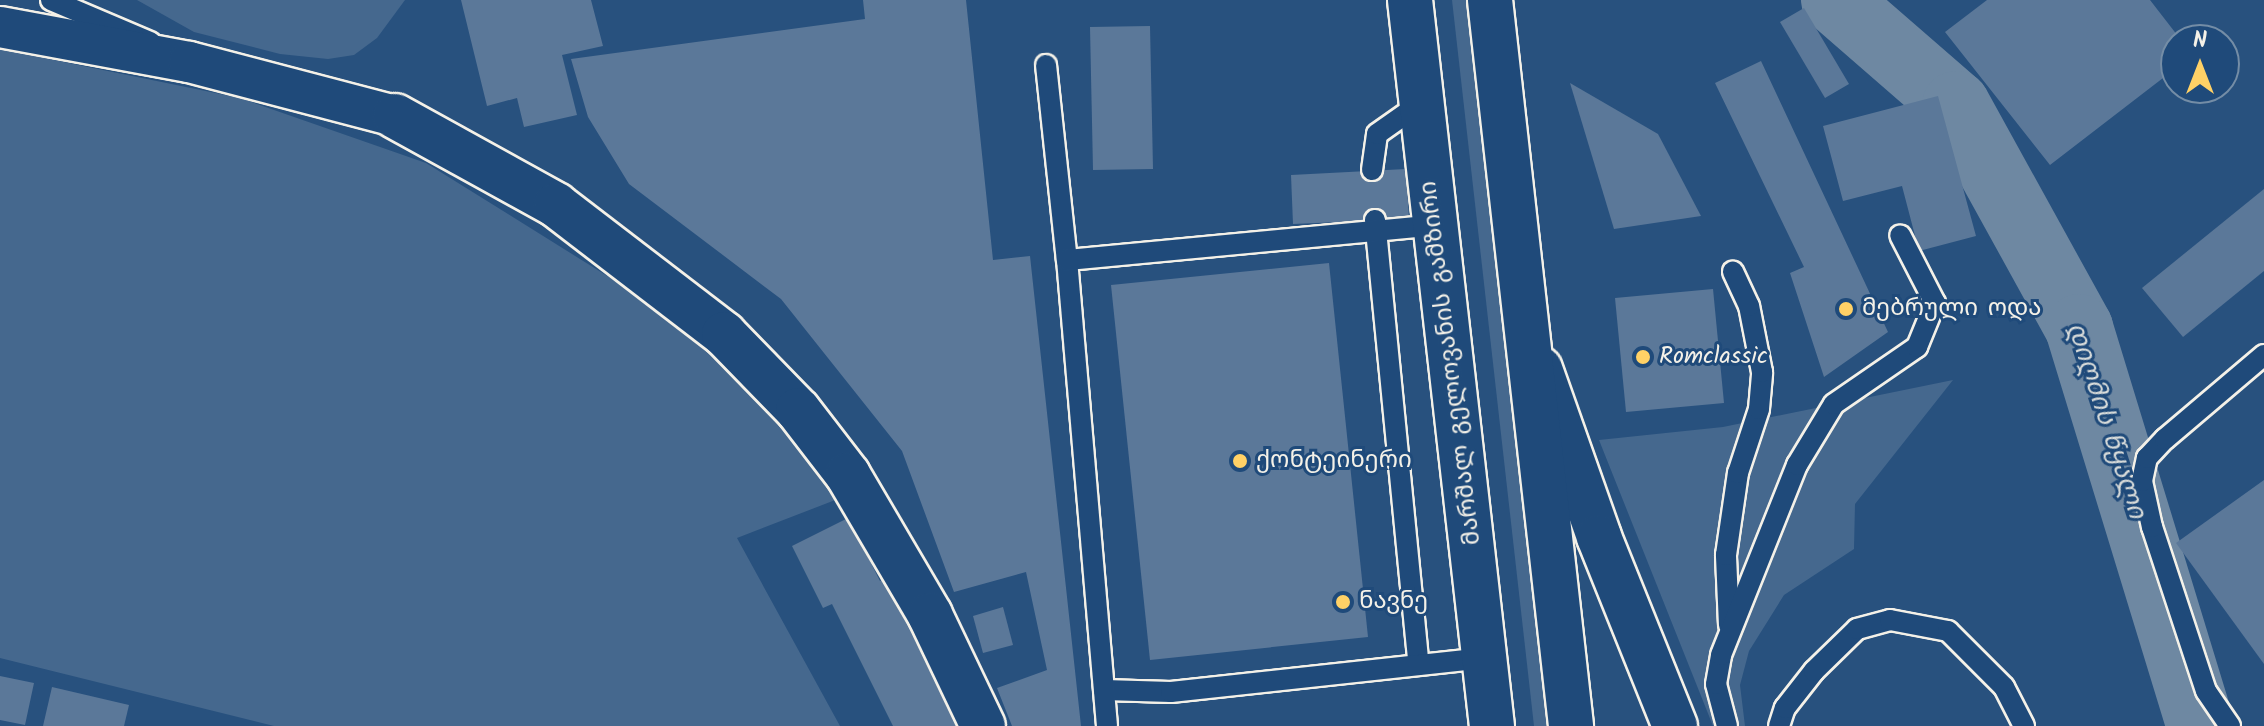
<!DOCTYPE html>
<html>
<head>
<meta charset="utf-8">
<style>
  body { margin:0 }
  #map { position:relative; width:2264px; height:726px; overflow:hidden; background:#28517e; font-family:Kalam,"Noto Sans Georgian",sans-serif }
  div>[style] { position:absolute }
  [style*='--x'] { left:calc(var(--x)*1px); top:calc(var(--y)*1px); width:calc(var(--w)*1px); rotate:calc(var(--a)*1deg) }
  .green>* { inset:0; background:#45688e }
  .river>* { height:68px; margin:-34px; padding:0 34px; transform-origin:34px; border-radius:34px; background:#6e88a2 }
  .building>* { inset:0; background:#5b7899 }
  .roads { filter:drop-shadow(2px 0 #f4f1e8) drop-shadow(-2px 0 #f4f1e8) drop-shadow(0 2px #f4f1e8) drop-shadow(0 -2px #f4f1e8) }
  .lane>* { height:20px; margin:-10px; padding:0 10px; transform-origin:10px; border-radius:10px; background:#1f4a7a }
  .street>* { height:40px; margin:-20px; padding:0 20px; transform-origin:20px; border-radius:20px; background:#1f4a7a }
  .secondary>* { height:44px; margin:-22px; padding:0 22px; transform-origin:22px; border-radius:22px; background:#1f4a7a }
  .highway>* { height:44px; margin:-22px; padding:0 22px; transform-origin:22px; border-radius:22px; background:#1f4a7a }
  .dots>* { width:22px; height:22px; translate:-50% -50%; box-sizing:border-box; border:4px solid #1f4a7a; border-radius:50% }
  span { translate:-50% -50%; white-space:nowrap; text-align:center; line-height:1.15; -webkit-text-stroke:6px #1f4a7a; paint-order:stroke }
  .poi-label { font-size:24px; color:#f4f1e8 }
  .left { translate:0 -50%; text-align:left }
  .street-label { font-size:24px; color:#f4f1e8 }
  .water-label { font-size:26px; color:#d9dcda; font-style:italic }
  .north { position:absolute; left:2160px; top:24px; width:80px; height:80px; box-sizing:border-box; background:#1f4a7a; border:2px solid #748da6; border-radius:50%; rotate:0deg; font-size:22px; font-weight:700; line-height:32px; text-align:center; color:#f4f1e8 }
  .north::after { content:''; display:block; margin:auto; width:28px; height:36px; background:#ffd166; clip-path:polygon(50% 0,100% 100%,50% 72%,0 100%) }
</style>
</head>
<body>
<div id="map">
  <div class="green">
    <i style="clip-path:polygon(137px 0,405px 0,377px 38px,354px 55px,328px 59px,280px 54px,194px 32px)"></i>
    <i style="clip-path:polygon(1452px 0,1466px 0,1547px 726px,1534px 726px)"></i>
    <i style="clip-path:polygon(0 49px,240px 98px,426px 163px,657px 307px,755px 393px,797px 449px,843px 497px,737px 538px,840px 726px,274px 726px,0 658px)"></i>
    <i style="clip-path:polygon(1953px 380px,1855px 504px,1854px 549px,1784px 595px,1749px 651px,1740px 685px,1745px 726px,1713px 726px,1599px 440px,1723px 427px)"></i>
  </div>
  <div class="river">
    <i style="--x:1835;--y:0;--w:160;--a:41"></i>
    <i style="--x:1956;--y:105;--w:255;--a:61.1"></i>
    <i style="--x:2079;--y:328;--w:416;--a:73"></i>
  </div>
  <div class="building">
    <i style="clip-path:polygon(461px 0,591px 0,603px 46px,562px 55px,577px 115px,524px 127px,517px 98px,487px 106px)"></i>
    <i style="clip-path:polygon(863px 0,966px 0,993px 260px,1030px 256px,1081px 726px,1012px 726px,997px 688px,1047px 670px,1026px 572px,954px 592px,902px 451px,781px 299px,629px 184px,588px 117px,571px 59px,865px 19px)"></i>
    <i style="clip-path:polygon(1987px 0,2150px 0,2181px 40px,2176px 40px,2176px 68px,2050px 165px,1945px 32px)"></i>
    <i style="clip-path:polygon(1804px 8px,1849px 84px,1825px 98px,1780px 22px)"></i>
    <i style="clip-path:polygon(1150px 26px,1153px 169px,1093px 170px,1090px 27px)"></i>
    <i style="clip-path:polygon(1761px 61px,1888px 332px,1824px 377px,1790px 273px,1804px 267px,1715px 83px)"></i>
    <i style="clip-path:polygon(1570px 83px,1658px 134px,1701px 216px,1614px 229px)"></i>
    <i style="clip-path:polygon(1938px 96px,1976px 236px,1919px 251px,1902px 186px,1843px 201px,1823px 126px)"></i>
    <i style="clip-path:polygon(1406px 169px,1409px 219px,1293px 224px,1291px 175px)"></i>
    <i style="clip-path:polygon(2264px 189px,2264px 271px,2183px 337px,2142px 288px)"></i>
    <i style="clip-path:polygon(1329px 263px,1368px 637px,1150px 660px,1111px 285px)"></i>
    <i style="clip-path:polygon(1713px 289px,1724px 403px,1626px 412px,1615px 298px)"></i>
    <i style="clip-path:polygon(2264px 480px,2264px 664px,2176px 543px)"></i>
    <i style="clip-path:polygon(848px 518px,880px 581px,885px 578px,958px 726px,893px 726px,832px 604px,823px 608px,792px 546px)"></i>
    <i style="clip-path:polygon(1003px 607px,1013px 645px,983px 653px,973px 616px)"></i>
    <i style="clip-path:polygon(0 676px,34px 683px,25px 725px,0 720px)"></i>
    <i style="clip-path:polygon(52px 687px,129px 705px,124px 726px,43px 726px)"></i>
  </div>
  <div class="roads">
    <div class="lane">
      <i style="--x:51;--y:0;--w:108;--a:23"></i>
      <i style="--x:1046;--y:65;--w:196;--a:83.9"></i>
      <i style="--x:1372;--y:170;--w:36;--a:-82"></i>
      <i style="--x:1377;--y:134;--w:54;--a:-35.2"></i>
      <i style="--x:1375;--y:220;--w:447;--a:84.4"></i>
      <i style="--x:1729;--y:625;--w:70;--a:-92.5"></i>
      <i style="--x:1726;--y:555;--w:83;--a:-81.7"></i>
      <i style="--x:1738;--y:473;--w:67;--a:-71.8"></i>
      <i style="--x:1759;--y:409;--w:37;--a:-85"></i>
      <i style="--x:1762;--y:372;--w:67;--a:-101.1"></i>
      <i style="--x:1749;--y:306;--w:38;--a:-115"></i>
      <i style="--x:1104;--y:690;--w:67;--a:1.7"></i>
      <i style="--x:1171;--y:692;--w:315;--a:-6.2"></i>
      <i style="--x:1107;--y:726;--w:468;--a:-94.9"></i>
      <i style="--x:1067;--y:260;--w:370;--a:-5.4"></i>
      <i style="--x:1727;--y:726;--w:43;--a:-104.7"></i>
      <i style="--x:1716;--y:684;--w:29;--a:-80"></i>
      <i style="--x:1721;--y:655;--w:205;--a:-68.2"></i>
      <i style="--x:1797;--y:465;--w:71;--a:-58.8"></i>
      <i style="--x:1834;--y:404;--w:101;--a:-34.5"></i>
      <i style="--x:1917;--y:347;--w:48;--a:-67.8"></i>
      <i style="--x:1935;--y:303;--w:76;--a:-117.2"></i>
      <i style="--x:1779;--y:726;--w:19;--a:-72"></i>
      <i style="--x:1785;--y:708;--w:47;--a:-51.9"></i>
      <i style="--x:1814;--y:671;--w:60;--a:-44.3"></i>
      <i style="--x:1857;--y:629;--w:34;--a:-15"></i>
      <i style="--x:1890;--y:620;--w:59;--a:10.7"></i>
      <i style="--x:1948;--y:631;--w:79;--a:45"></i>
      <i style="--x:2004;--y:687;--w:44;--a:62.9"></i>
      <i style="--x:2230;--y:726;--w:42;--a:-124.4"></i>
      <i style="--x:2206;--y:691;--w:173;--a:-108.2"></i>
      <i style="--x:2152;--y:527;--w:47;--a:-102.3"></i>
      <i style="--x:2142;--y:481;--w:24;--a:-78"></i>
      <i style="--x:2147;--y:458;--w:26;--a:-47"></i>
      <i style="--x:2165;--y:439;--w:130;--a:-40.3"></i>
    </div>
    <div class="street">
      <i style="--x:0;--y:27;--w:192;--a:10.5"></i>
      <i style="--x:189;--y:62;--w:213;--a:14.7"></i>
    </div>
    <div class="secondary">
      <i style="--x:395;--y:116;--w:184;--a:28.9"></i>
      <i style="--x:556;--y:205;--w:212;--a:37.5"></i>
      <i style="--x:724;--y:334;--w:106;--a:45.8"></i>
      <i style="--x:798;--y:410;--w:82;--a:52.4"></i>
      <i style="--x:848;--y:475;--w:162;--a:59.6"></i>
      <i style="--x:930;--y:615;--w:123;--a:64.5"></i>
      <i style="--x:1540;--y:369;--w:178;--a:70.6"></i>
      <i style="--x:1599;--y:537;--w:204;--a:68.1"></i>
    </div>
    <div class="highway">
      <i style="--x:1410;--y:0;--w:731;--a:83.56"></i>
      <i style="--x:1490;--y:0;--w:731;--a:83.63"></i>
    </div>
  </div>
  <div class="dots">
    <i style="left:1846px;top:309px;background:#ffd166"></i>
    <i style="left:1643px;top:357px;background:#ffd166"></i>
    <i style="left:1240px;top:461px;background:#ffd166"></i>
    <i style="left:1343px;top:602px;background:#ffd166"></i>
  </div>
  <div class="poi-label">
    <span class="left" style="left:1862px;top:309px">მებრული ოდა</span>
    <span class="left" style="left:1659px;top:357px">Romclassic</span>
    <span class="left" style="left:1256px;top:461px">ქონტეინერი</span>
    <span class="left" style="left:1359px;top:602px">ნავნე</span>
  </div>
  <div class="street-label">
    <span style="left:1451px;top:363px;rotate:-97deg">მარშალ გელოვანის გამზირი</span>
  </div>
  <div class="water-label">
    <span style="left:2105px;top:421px;rotate:72deg">დიღმის წყალი</span>
  </div>
  <div class="north">N</div>
</div>
</body>
</html>
